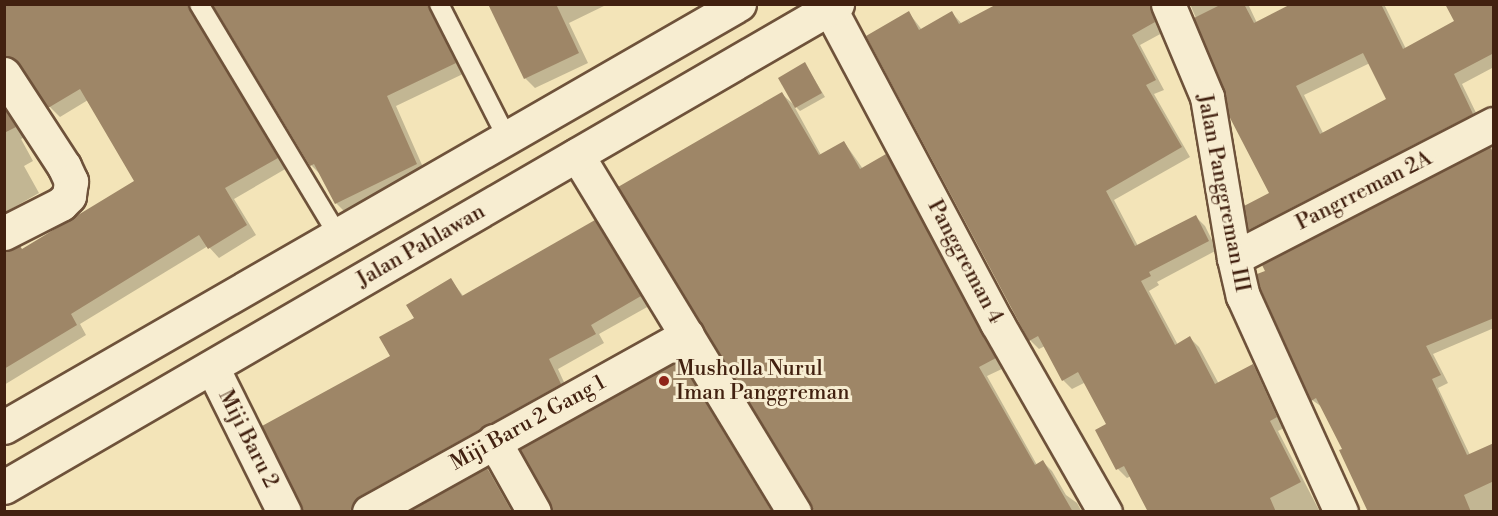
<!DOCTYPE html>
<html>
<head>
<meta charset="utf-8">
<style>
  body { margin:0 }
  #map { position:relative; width:1498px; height:516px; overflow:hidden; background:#f3e4b8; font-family:"Libre Bodoni",serif }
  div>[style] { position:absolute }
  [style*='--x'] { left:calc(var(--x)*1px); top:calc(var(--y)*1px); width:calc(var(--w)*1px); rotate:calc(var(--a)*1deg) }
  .shadow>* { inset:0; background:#0003 }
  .building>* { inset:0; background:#9e8667 }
  .roads { filter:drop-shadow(2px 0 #6e523a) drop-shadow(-2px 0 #6e523a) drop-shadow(0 2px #6e523a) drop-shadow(0 -2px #6e523a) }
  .service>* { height:18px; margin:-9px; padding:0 9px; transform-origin:9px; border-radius:9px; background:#f7edd1 }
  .minor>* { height:33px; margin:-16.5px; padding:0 16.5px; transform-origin:16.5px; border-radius:16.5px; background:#f7edd1 }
  .secondary>* { height:33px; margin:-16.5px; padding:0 16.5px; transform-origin:16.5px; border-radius:16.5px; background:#f7edd1 }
  .dots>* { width:16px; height:16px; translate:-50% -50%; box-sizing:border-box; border:3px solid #f7edd1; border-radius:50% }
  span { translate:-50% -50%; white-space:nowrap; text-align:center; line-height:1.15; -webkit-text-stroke:6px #f7edd1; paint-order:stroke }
  .street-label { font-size:21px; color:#422110 }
  .poi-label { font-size:21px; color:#422110 }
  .left { translate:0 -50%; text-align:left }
  .frame { position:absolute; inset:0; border:6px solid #422110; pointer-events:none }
</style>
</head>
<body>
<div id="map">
  <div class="shadow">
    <i style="clip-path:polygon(4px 4px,203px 4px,198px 9px,199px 21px,287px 168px,234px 199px,256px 235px,219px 258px,208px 246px,80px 324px,86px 335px,4px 385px,4px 253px,22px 251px,136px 181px,88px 100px,60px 117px,50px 107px,23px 66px,13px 65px,4px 67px)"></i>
    <i style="clip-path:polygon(214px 4px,435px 4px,465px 73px,396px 106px,426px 174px,346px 213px,336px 203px,321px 175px,311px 165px)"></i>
    <i style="clip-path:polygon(490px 4px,608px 4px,569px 23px,588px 63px,535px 88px,525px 78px)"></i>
    <i style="clip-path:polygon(1000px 4px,1161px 4px,1164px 32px,1140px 45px,1164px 90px,1154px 94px,1190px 157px,1114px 200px,1138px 246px,1196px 217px,1205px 226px,1217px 250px,1157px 282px,1159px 285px,1149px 291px,1178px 345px,1190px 338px,1199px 347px,1219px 384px,1253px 366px,1262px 375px,1286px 427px,1278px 431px,1320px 512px,1150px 512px,1131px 476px,1127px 478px,1118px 469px,1108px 425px,1086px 382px,1072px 389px,1063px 380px,1045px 346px,1039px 349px,1030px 340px,909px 13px,922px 30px,952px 13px,962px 24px)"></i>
    <i style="clip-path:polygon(evenodd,1190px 4px,1248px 4px,1257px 23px,1294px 4px,1384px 4px,1406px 49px,1494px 4px,1494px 67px,1462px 84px,1481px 123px,1259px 238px,1250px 229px,1271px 194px,1190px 4px,1370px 63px,1388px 99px,1323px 133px,1304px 95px,1370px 63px)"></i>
    <i style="clip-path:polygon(805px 64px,825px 97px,800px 111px,795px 106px)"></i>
    <i style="clip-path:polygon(782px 94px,793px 104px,821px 155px,844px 142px,863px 169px,886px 156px,895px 165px,1004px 368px,987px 376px,1037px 465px,1043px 462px,1052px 471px,1066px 495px,1077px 503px,1082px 512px,814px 512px)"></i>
    <i style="clip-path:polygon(4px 103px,25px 137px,21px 139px,33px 161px,24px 166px,39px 193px,4px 213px)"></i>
    <i style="clip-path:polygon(1494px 147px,1494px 328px,1433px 354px,1448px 383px,1438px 388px,1470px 455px,1494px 445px,1494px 512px,1370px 512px,1344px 449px,1322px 407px,1312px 400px,1264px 266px)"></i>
    <i style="clip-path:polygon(594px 222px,604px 231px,649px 306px,599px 334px,604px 343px,558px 369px,569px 393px,362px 511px,303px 512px,416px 318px,451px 280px,464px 297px)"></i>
    <i style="clip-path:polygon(680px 362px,689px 371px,774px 512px,554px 512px)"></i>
    <i style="clip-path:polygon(487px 469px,496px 479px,515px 512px,412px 512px)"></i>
  </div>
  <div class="building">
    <i style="clip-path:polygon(4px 4px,188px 4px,278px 158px,225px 188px,247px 225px,208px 249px,199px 235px,71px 314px,77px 325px,4px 369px,4px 251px,20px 246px,22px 249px,134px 181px,80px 89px,48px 108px,20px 64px,13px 58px,4px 56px)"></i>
    <i style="clip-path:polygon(212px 4px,428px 4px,456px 63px,387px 96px,417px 164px,335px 204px,314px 164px,310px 166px)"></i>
    <i style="clip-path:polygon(488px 4px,556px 4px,579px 53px,524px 79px)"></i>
    <i style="clip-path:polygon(997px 4px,1150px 4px,1155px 22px,1132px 35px,1156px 80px,1146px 85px,1182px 147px,1106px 191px,1135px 246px,1196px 215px,1209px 241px,1149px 272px,1151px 276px,1141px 281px,1175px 345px,1190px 336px,1215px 384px,1253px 364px,1277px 417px,1270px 421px,1301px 482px,1270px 498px,1276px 512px,1148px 512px,1124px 466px,1116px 470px,1095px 430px,1106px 424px,1078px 372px,1062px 381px,1038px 336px,1029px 341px,866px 36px,909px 11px,919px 30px,952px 11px,959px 24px)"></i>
    <i style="clip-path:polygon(evenodd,1222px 4px,1244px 4px,1254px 23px,1291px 4px,1381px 4px,1403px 49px,1454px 21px,1445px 4px,1494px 4px,1494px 53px,1454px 74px,1473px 114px,1248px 230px,1244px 206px,1269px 193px,1229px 116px,1224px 90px,1194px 18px,1222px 4px,1363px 53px,1386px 99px,1320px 134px,1296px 86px,1363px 53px)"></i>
    <i style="clip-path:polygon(805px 62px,822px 93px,795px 108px,778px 78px)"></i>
    <i style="clip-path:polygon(782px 92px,819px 155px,844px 141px,860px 169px,886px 154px,996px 358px,979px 367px,1035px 465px,1043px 460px,1073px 512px,813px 512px,810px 502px,618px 187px)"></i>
    <i style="clip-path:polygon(4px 109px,16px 127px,4px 133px)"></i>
    <i style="clip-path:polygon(1490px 147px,1494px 154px,1494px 318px,1426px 346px,1441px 375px,1432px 379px,1467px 455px,1494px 443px,1494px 481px,1464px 495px,1471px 512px,1368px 512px,1339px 450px,1342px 449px,1316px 398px,1311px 401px,1261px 290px,1257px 274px,1265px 271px,1262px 265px)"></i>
    <i style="clip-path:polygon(595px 220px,641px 296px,591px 325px,596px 334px,549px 359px,561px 384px,360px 496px,353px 503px,350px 512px,302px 512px,262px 426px,390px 356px,379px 337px,414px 318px,406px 305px,451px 278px,462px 296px)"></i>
    <i style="clip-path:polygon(680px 360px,772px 512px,553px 512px,520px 449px)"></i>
    <i style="clip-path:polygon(487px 468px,512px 512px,413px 512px,412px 510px)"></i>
  </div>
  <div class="roads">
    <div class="service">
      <i style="--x:199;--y:4;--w:270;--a:59"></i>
      <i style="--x:439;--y:4;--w:150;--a:63.1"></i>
    </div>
    <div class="minor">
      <i style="--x:1168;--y:4;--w:101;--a:67.2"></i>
      <i style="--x:1207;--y:97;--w:163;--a:80.5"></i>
      <i style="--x:1234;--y:258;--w:39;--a:77"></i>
      <i style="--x:1243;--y:296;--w:237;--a:65.6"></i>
      <i style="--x:830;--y:9;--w:356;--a:62"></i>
      <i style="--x:997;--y:323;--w:218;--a:60.3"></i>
      <i style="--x:4;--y:74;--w:110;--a:56.9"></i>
      <i style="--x:64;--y:166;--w:17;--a:65"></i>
      <i style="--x:71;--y:181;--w:15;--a:98"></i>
      <i style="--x:69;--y:196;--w:11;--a:135"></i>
      <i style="--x:61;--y:204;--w:64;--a:153"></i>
      <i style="--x:577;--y:155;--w:418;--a:58.7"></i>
      <i style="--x:1234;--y:258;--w:292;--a:-27.3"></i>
      <i style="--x:212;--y:367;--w:162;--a:63.6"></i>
      <i style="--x:494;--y:441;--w:81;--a:60.6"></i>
      <i style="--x:369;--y:512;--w:364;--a:-29.1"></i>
    </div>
    <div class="secondary">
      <i style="--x:4;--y:427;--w:848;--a:-29.92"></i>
      <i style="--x:4;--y:487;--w:963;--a:-30.11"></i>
    </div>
  </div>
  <div class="dots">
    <i style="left:664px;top:381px;background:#8f2418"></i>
  </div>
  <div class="street-label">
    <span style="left:1364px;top:191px;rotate:-27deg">Pangrreman 2A</span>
    <span style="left:1223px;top:193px;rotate:79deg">Jalan Panggreman III</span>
    <span style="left:421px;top:246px;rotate:-30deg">Jalan Pahlawan</span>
    <span style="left:965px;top:262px;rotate:62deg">Panggreman 4</span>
    <span style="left:528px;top:423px;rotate:-29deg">Miji Baru 2 Gang 1</span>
    <span style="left:248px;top:439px;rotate:63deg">Miji Baru 2</span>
  </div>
  <div class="poi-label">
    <span class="left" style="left:676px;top:381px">Musholla Nurul<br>Iman Panggreman</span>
  </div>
  <div class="frame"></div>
</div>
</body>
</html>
